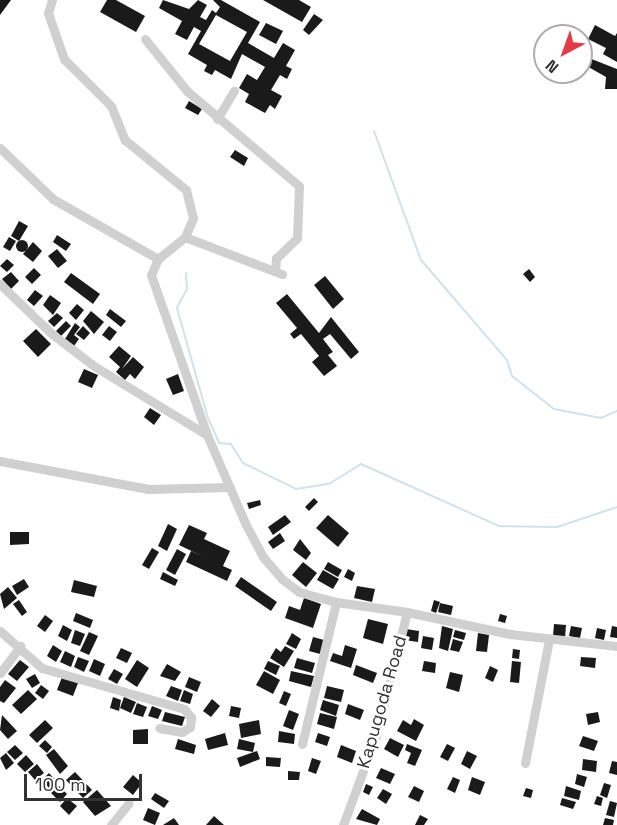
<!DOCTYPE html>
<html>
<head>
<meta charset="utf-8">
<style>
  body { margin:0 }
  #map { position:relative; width:617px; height:825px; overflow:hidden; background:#fff; font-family:"Space Grotesk",sans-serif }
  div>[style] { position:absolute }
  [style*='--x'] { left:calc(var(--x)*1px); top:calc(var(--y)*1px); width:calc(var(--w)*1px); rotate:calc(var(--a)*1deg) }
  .stream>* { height:2px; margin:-1px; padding:0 1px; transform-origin:1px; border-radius:1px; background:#cfe2ee }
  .building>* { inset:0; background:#1a1a1a }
  .round { border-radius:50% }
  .minor>* { height:9px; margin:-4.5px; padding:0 4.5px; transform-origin:4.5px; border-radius:4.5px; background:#d0d0d0 }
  span { translate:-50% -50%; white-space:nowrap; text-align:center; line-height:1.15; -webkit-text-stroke:6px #fff; paint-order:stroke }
  .street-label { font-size:18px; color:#333 }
  .north { position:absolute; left:533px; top:24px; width:60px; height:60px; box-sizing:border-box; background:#fff; border:2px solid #adadad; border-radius:50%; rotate:221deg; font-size:16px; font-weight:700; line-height:24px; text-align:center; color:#333 }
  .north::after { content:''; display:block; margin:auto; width:21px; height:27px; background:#e63946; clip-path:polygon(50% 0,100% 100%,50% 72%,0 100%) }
  .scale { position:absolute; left:24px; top:774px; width:118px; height:27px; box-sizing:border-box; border:3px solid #333; border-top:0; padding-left:8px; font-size:18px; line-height:21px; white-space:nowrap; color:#333; -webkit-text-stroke:4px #fff; paint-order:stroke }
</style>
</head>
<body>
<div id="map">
  <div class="stream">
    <i style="--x:374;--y:131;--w:137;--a:70"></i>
    <i style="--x:421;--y:260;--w:132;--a:49.3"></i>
    <i style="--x:507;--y:360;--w:17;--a:73"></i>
    <i style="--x:512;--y:376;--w:53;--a:38.2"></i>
    <i style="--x:554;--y:409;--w:48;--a:10.8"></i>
    <i style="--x:601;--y:418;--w:17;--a:-24"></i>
    <i style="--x:186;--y:273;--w:16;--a:86"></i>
    <i style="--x:187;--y:289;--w:21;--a:118"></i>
    <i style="--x:177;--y:308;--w:114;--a:74.3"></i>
    <i style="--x:208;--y:418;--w:27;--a:66"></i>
    <i style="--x:219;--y:443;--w:12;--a:5"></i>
    <i style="--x:231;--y:444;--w:22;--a:58"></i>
    <i style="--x:243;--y:463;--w:59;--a:26.1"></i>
    <i style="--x:296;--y:489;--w:33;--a:-9"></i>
    <i style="--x:329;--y:484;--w:38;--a:-32"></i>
    <i style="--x:361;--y:464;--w:151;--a:24.2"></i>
    <i style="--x:499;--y:526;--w:58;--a:1"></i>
    <i style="--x:557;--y:527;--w:63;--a:-18.4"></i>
  </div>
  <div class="building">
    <i style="clip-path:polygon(0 0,11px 0,0 15px)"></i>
    <i style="clip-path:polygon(107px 0,116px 0,145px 16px,136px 32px,100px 12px)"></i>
    <i style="clip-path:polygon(evenodd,163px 0,189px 9px,198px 0,207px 5px,200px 17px,206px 20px,212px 10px,216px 13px,220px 7px,213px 0,221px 0,260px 22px,248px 43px,274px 58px,283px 43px,295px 50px,286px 66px,292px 69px,287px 79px,280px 75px,271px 90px,282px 96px,275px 109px,270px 105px,265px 113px,245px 102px,249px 94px,239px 88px,247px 74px,257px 80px,265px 67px,242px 54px,231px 79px,215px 70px,212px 75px,204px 71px,207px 65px,188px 54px,201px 31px,194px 27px,187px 40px,175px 34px,182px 21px,159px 8px,163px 0,216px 15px,247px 32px,230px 61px,199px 44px,216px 15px)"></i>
    <i style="clip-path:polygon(263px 0,299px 0,311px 7px,302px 22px)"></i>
    <i style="clip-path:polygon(314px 14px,323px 20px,309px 35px,303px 30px)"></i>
    <i style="clip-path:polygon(266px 23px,283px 31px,276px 44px,259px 35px)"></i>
    <i style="clip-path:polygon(595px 25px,615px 36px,617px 33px,617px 62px,603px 54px,606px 48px,588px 39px)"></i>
    <i style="clip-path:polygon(589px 58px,617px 69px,617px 89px,605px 89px,606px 77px,585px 65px)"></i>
    <i style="clip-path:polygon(189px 101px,202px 109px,198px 115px,185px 108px)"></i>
    <i style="clip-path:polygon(235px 150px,248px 158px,244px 166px,230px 157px)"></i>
    <i style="clip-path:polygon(19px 221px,28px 226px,19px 241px,11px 236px)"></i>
    <i style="clip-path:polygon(57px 235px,71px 244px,66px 251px,53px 242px)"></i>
    <i style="clip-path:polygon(9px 237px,16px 241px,10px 251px,3px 247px)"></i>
    <i class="round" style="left:16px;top:240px;width:12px;height:12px"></i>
    <i style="clip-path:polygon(33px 242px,42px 251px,33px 262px,23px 254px)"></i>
    <i style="clip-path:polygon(57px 249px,67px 261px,58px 268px,48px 256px)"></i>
    <i style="clip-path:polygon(7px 259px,14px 265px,7px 272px,0 266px)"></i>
    <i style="clip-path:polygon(34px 268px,41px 275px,32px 284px,25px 277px)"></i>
    <i style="clip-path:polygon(529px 269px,535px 277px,530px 282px,523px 274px)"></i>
    <i style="clip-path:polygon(11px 272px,19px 281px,11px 289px,2px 279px)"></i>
    <i style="clip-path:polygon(71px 273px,100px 294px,93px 304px,64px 282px)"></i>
    <i style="clip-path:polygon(325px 276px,344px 299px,333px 309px,314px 285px)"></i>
    <i style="clip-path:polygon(35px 290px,43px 296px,34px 306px,27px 300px)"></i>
    <i style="clip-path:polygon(287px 294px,319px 333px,331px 317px,359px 352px,351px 359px,330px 334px,323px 339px,333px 352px,328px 355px,337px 366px,324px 376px,312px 362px,319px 356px,301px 334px,294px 339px,290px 334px,297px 328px,276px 303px)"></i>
    <i style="clip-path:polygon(50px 295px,61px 303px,53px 315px,43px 305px)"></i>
    <i style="clip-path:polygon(77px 304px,84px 310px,76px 320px,69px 313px)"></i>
    <i style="clip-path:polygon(110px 309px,126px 321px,121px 327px,106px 315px)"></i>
    <i style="clip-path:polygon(91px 311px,104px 322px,94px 334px,83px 321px)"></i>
    <i style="clip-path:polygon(57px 313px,63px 318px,54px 327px,48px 321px)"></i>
    <i style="clip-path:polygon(66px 321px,71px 326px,61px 336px,56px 331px)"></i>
    <i style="clip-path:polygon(75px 323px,80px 327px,74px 335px,79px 339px,74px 346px,65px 339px)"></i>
    <i style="clip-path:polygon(83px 326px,90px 333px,84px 340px,76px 334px)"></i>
    <i style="clip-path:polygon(109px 326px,117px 332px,110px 341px,102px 335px)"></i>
    <i style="clip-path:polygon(36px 329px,51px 344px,38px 357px,23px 341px)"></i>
    <i style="clip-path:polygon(119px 346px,131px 356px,122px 369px,133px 357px,144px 367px,135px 379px,130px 374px,125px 380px,116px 372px,120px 367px,109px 357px)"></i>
    <i style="clip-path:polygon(84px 369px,98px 375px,92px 388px,78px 382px)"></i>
    <i style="clip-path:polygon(178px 374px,184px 391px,173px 395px,166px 379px)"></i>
    <i style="clip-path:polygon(150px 408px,161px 415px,154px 425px,144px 417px)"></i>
    <i style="clip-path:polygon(314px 498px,318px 502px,309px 511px,305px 507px)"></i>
    <i style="clip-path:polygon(260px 500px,261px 505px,249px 509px,247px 503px)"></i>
    <i style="clip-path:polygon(285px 515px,291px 522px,273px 535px,268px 527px)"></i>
    <i style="clip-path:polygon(328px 515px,349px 533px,338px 547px,316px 528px)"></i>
    <i style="clip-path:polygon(168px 524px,177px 529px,167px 551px,158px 546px)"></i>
    <i style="clip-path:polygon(189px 525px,207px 533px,204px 539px,230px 551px,223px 566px,232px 570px,227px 581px,186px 562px,191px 551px,202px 556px,179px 545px)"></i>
    <i style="clip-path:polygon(10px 532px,29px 532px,29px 544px,10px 545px)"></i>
    <i style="clip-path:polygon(280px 533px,285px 541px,273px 549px,268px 542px)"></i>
    <i style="clip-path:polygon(300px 539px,311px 553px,306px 560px,293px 550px)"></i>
    <i style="clip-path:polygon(152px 548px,159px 552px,149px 569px,142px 565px)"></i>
    <i style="clip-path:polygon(177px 549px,186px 554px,175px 575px,166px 570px)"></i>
    <i style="clip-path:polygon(303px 562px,317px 573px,306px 587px,292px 575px)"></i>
    <i style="clip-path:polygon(328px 562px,342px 570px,338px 577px,324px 569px)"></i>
    <i style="clip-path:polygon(348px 569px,355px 573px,352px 581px,344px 577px)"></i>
    <i style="clip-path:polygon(323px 570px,339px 579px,333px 589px,317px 580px)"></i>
    <i style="clip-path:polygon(163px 572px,178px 580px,175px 586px,160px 579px)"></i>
    <i style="clip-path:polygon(241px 577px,277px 602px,271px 611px,235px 586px)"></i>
    <i style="clip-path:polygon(24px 579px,29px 587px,17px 595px,12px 586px)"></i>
    <i style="clip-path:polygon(74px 580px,97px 586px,94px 597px,71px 592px)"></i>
    <i style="clip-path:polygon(357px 586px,375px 589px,372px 602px,354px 598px)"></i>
    <i style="clip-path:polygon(8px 587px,17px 598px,4px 609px,0 594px)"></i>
    <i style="clip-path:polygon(304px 598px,321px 604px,313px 628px,285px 618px,289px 606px,300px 610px)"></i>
    <i style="clip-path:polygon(19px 600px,27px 612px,22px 616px,13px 604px)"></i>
    <i style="clip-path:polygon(434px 600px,440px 602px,436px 613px,431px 611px)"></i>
    <i style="clip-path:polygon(440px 603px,453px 606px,451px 615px,438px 612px)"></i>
    <i style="clip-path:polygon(76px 613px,93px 620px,90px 628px,73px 621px)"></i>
    <i style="clip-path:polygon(500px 614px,507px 616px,505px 623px,498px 621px)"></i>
    <i style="clip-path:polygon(45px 615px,53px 621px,45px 632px,37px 626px)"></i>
    <i style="clip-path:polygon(368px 619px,388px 624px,383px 644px,363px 638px)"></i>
    <i style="clip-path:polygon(554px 624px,566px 625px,565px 638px,553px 636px)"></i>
    <i style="clip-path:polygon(63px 625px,72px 630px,67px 641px,58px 636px)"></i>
    <i style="clip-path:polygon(442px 626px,453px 629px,448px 651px,439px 648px)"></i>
    <i style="clip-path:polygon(571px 626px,582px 628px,580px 638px,569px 636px)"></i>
    <i style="clip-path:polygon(612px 626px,617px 627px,617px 638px,610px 637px)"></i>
    <i style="clip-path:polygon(597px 628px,606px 630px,604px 640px,595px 638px)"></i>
    <i style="clip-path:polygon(406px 629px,419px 631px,418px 642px,404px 640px)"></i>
    <i style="clip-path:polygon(75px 630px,85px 634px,80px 646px,71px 643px)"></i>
    <i style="clip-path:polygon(455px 630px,466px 633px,464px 640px,453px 637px)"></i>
    <i style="clip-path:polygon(89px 632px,98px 636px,89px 655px,80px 651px)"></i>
    <i style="clip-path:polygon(292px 633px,301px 639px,296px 649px,286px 644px)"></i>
    <i style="clip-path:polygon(478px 633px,489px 635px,487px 652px,476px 651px)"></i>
    <i style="clip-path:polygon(423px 636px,434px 638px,432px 650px,421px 648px)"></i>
    <i style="clip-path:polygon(313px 637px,324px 640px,320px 654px,309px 651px)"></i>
    <i style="clip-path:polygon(453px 639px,463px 642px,459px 652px,450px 650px)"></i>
    <i style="clip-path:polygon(53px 645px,62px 651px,56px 662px,47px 656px)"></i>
    <i style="clip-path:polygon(345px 645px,357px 649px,351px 668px,330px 661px,333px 653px,342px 656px)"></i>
    <i style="clip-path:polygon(285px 646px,294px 651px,284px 667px,270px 658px,276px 648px,281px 652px)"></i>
    <i style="clip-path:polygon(121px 648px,132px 653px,127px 663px,116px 658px)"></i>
    <i style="clip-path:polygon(513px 649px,520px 650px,519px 659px,512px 658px)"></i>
    <i style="clip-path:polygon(65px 651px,75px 656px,71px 667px,60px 662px)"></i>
    <i style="clip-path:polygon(78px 657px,89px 661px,84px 672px,74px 667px)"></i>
    <i style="clip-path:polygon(581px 657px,596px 658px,595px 668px,580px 666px)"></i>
    <i style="clip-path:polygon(297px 658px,315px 663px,312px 673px,294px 668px)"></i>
    <i style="clip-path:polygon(94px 659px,105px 664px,100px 676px,89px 671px)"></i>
    <i style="clip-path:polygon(20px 660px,29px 667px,17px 681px,8px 674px)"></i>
    <i style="clip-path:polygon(137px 660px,149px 668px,137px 687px,125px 679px)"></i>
    <i style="clip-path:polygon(268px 661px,280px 666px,276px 675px,264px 669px)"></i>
    <i style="clip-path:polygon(424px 661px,436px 663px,435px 673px,422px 671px)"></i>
    <i style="clip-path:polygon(512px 661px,521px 662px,519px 683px,510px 682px)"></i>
    <i style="clip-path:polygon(167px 664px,181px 672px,175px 681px,160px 676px)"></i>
    <i style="clip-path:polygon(356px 665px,377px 673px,373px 683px,353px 675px)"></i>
    <i style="clip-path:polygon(490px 666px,498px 670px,493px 682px,485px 678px)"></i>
    <i style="clip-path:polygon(114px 669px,123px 674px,117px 684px,108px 679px)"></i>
    <i style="clip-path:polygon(264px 671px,280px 680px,273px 694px,256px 685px)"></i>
    <i style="clip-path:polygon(291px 671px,314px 676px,311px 687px,289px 681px)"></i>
    <i style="clip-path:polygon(450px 672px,463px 675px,459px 692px,446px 688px)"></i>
    <i style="clip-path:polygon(35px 674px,40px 683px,32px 688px,26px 679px)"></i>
    <i style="clip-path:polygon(62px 677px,78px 683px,73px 696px,57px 690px)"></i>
    <i style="clip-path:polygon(189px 677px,201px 682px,197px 692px,185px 687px)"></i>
    <i style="clip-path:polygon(5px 680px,16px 688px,4px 703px,0 701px,0 687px)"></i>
    <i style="clip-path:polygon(41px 685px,49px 691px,43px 699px,35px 693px)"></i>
    <i style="clip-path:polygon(171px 686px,182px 690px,178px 701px,166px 696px)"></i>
    <i style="clip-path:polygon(327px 686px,344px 690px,341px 702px,324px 698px)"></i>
    <i style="clip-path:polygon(28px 690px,37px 699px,21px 714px,12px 705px)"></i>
    <i style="clip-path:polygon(184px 690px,193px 694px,190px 704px,180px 701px)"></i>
    <i style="clip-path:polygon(284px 691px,291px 694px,286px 706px,279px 703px)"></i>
    <i style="clip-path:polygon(113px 697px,121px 700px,119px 711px,110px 708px)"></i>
    <i style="clip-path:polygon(124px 697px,136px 702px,131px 713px,120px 708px)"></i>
    <i style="clip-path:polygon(212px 699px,220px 706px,211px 717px,203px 711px)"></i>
    <i style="clip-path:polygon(323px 700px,339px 705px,336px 716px,320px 710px)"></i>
    <i style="clip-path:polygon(137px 703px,147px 707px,143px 717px,133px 714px)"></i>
    <i style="clip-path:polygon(348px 704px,364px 710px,360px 720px,345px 714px)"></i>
    <i style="clip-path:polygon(152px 706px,162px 710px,158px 719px,148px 716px)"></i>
    <i style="clip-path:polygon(231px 706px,241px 708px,239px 718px,229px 716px)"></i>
    <i style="clip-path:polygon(289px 710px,299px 714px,293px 730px,283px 726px)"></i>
    <i style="clip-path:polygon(165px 712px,185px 717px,182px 726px,162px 721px)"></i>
    <i style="clip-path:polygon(598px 712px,600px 722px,588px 725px,586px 714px)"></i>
    <i style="clip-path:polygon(320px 713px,337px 717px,334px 729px,317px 724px)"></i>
    <i style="clip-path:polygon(2px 715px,17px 731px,8px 739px,0 730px)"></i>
    <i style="clip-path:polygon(414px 719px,424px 725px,416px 741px,397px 731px,403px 720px,411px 725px)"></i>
    <i style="clip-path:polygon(45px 720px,53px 728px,37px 743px,29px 735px)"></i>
    <i style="clip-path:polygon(259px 720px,261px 734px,241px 738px,239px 724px)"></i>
    <i style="clip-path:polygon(148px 729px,148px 744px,133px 744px,133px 730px)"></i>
    <i style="clip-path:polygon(279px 731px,295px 734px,294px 744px,278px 742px)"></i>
    <i style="clip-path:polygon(225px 733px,228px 745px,208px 750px,205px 739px)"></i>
    <i style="clip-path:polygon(318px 733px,330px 737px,327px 746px,315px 742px)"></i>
    <i style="clip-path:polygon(583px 736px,598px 741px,594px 751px,579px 746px)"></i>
    <i style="clip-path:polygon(390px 738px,404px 745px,398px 757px,384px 749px)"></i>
    <i style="clip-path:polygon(178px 739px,196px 745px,194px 754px,175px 749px)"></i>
    <i style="clip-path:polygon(239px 739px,255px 743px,253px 752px,237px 749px)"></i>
    <i style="clip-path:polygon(45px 740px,52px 747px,47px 753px,39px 746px)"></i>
    <i style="clip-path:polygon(407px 744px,422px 750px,415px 766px,407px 763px,411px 753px,405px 750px)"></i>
    <i style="clip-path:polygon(447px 744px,455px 748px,448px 761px,440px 757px)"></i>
    <i style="clip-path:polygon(15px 745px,23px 753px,15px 760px,7px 752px)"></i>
    <i style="clip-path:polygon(341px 745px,356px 751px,352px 763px,337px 757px)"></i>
    <i style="clip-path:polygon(54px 749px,68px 766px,60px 774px,46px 755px)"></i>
    <i style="clip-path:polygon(257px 751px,260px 759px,240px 767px,237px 758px)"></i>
    <i style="clip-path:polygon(467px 751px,477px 756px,470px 769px,461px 764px)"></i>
    <i style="clip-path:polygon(6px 753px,14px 763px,6px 770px,0 758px)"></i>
    <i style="clip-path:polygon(26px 755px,34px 764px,25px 772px,17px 764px)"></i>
    <i style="clip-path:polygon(266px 757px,281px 758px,280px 767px,266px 766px)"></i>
    <i style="clip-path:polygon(312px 758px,321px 761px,316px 774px,308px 771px)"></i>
    <i style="clip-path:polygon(583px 759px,597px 761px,596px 772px,582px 770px)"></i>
    <i style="clip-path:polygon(612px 761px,617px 762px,617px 775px,609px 773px)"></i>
    <i style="clip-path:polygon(37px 764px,44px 773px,35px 780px,28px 772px)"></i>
    <i style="clip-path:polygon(381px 768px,395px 774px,390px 784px,376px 778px)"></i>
    <i style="clip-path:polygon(288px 771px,300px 772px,299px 780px,288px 780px)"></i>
    <i style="clip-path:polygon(75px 772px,92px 790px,83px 798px,66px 780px)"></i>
    <i style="clip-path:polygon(49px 773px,57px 782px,50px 789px,42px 780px)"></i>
    <i style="clip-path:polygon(577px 774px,587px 777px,584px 787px,575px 784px)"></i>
    <i style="clip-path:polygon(133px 775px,142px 783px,133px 795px,123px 787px)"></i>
    <i style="clip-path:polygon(453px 777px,460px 780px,455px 793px,447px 789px)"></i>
    <i style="clip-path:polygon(472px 777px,485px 782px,480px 795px,468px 790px)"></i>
    <i style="clip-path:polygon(604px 783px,611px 785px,607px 798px,600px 795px)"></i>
    <i style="clip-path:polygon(366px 784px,373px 787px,369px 795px,363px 792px)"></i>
    <i style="clip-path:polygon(59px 786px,67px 794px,60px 802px,51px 793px)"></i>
    <i style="clip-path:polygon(414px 786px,424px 791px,419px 802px,408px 797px)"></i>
    <i style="clip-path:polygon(566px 786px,581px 791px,579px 800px,564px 796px)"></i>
    <i style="clip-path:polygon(526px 788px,533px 790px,531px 798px,523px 796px)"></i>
    <i style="clip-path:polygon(383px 789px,392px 794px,386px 804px,377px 798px)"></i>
    <i style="clip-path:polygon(97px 790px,111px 806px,95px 816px,83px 802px)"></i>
    <i style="clip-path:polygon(155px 793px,169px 801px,164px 808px,151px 799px)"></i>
    <i style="clip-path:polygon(597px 796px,603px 798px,601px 806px,594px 804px)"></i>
    <i style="clip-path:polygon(67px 798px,77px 806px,69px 815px,60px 806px)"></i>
    <i style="clip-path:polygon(562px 798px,576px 802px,573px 809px,560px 805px)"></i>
    <i style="clip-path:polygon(610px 801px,617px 803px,614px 817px,606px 815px)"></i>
    <i style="clip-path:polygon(148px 808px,160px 813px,155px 825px,143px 820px)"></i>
    <i style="clip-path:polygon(362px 809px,380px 819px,377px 825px,356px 819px)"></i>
    <i style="clip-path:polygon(420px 815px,428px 819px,424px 825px,415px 825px)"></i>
    <i style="clip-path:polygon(214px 816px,224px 825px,206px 825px)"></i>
    <i style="clip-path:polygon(174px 818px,179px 825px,163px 825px)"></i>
    <i style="clip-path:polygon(605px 818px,614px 820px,613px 825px,603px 825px)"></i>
  </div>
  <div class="minor">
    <i style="--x:52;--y:0;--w:14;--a:107"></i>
    <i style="--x:48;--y:13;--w:49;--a:70.8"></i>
    <i style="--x:64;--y:59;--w:66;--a:45"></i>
    <i style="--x:111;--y:106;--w:37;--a:68"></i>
    <i style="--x:125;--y:140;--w:79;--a:39.3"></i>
    <i style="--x:186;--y:190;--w:29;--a:76"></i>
    <i style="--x:193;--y:218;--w:21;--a:113"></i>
    <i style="--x:185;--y:237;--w:35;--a:141"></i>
    <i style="--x:158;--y:259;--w:17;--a:114"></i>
    <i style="--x:151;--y:275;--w:170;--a:70.7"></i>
    <i style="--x:207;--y:435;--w:96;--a:66.6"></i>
    <i style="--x:245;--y:523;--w:38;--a:62"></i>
    <i style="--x:263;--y:557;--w:29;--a:49"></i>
    <i style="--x:282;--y:579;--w:21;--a:37"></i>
    <i style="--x:299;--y:592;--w:38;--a:15"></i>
    <i style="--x:336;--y:602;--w:72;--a:8"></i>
    <i style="--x:407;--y:612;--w:105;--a:12.1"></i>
    <i style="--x:510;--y:634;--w:108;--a:6.4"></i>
    <i style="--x:145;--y:39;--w:67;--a:51.1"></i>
    <i style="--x:187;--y:91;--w:147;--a:40.3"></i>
    <i style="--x:299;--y:186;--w:52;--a:92.2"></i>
    <i style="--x:297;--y:238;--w:29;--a:136"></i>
    <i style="--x:276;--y:258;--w:13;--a:94"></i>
    <i style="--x:217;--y:119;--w:33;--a:-59"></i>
    <i style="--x:0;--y:148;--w:74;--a:43.9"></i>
    <i style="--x:53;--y:199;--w:121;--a:29.7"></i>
    <i style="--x:185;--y:237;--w:104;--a:20.9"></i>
    <i style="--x:0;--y:284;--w:72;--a:43.9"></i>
    <i style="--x:52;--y:334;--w:53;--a:37.3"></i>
    <i style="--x:94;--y:366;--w:132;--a:31.4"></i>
    <i style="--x:0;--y:461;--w:151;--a:10.7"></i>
    <i style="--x:148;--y:489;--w:82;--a:-1.4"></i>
    <i style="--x:0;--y:631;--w:56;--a:41.4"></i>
    <i style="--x:42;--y:668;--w:148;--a:16.1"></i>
    <i style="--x:184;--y:709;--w:11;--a:49"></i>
    <i style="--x:191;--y:717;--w:10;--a:96"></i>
    <i style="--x:190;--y:727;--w:9;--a:148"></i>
    <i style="--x:182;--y:732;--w:23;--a:-170"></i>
    <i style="--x:0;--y:673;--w:34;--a:-53"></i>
    <i style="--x:302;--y:744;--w:146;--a:-76.5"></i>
    <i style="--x:525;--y:763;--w:126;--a:-79"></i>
    <i style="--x:111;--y:825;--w:28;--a:-51"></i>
    <i style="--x:343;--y:825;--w:98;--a:-69.7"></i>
    <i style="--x:377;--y:733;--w:125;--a:-76.1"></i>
  </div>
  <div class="street-label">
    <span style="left:382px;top:702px;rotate:-74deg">Kapugoda Road</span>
  </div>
  <div class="north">N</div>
  <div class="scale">100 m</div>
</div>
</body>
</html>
